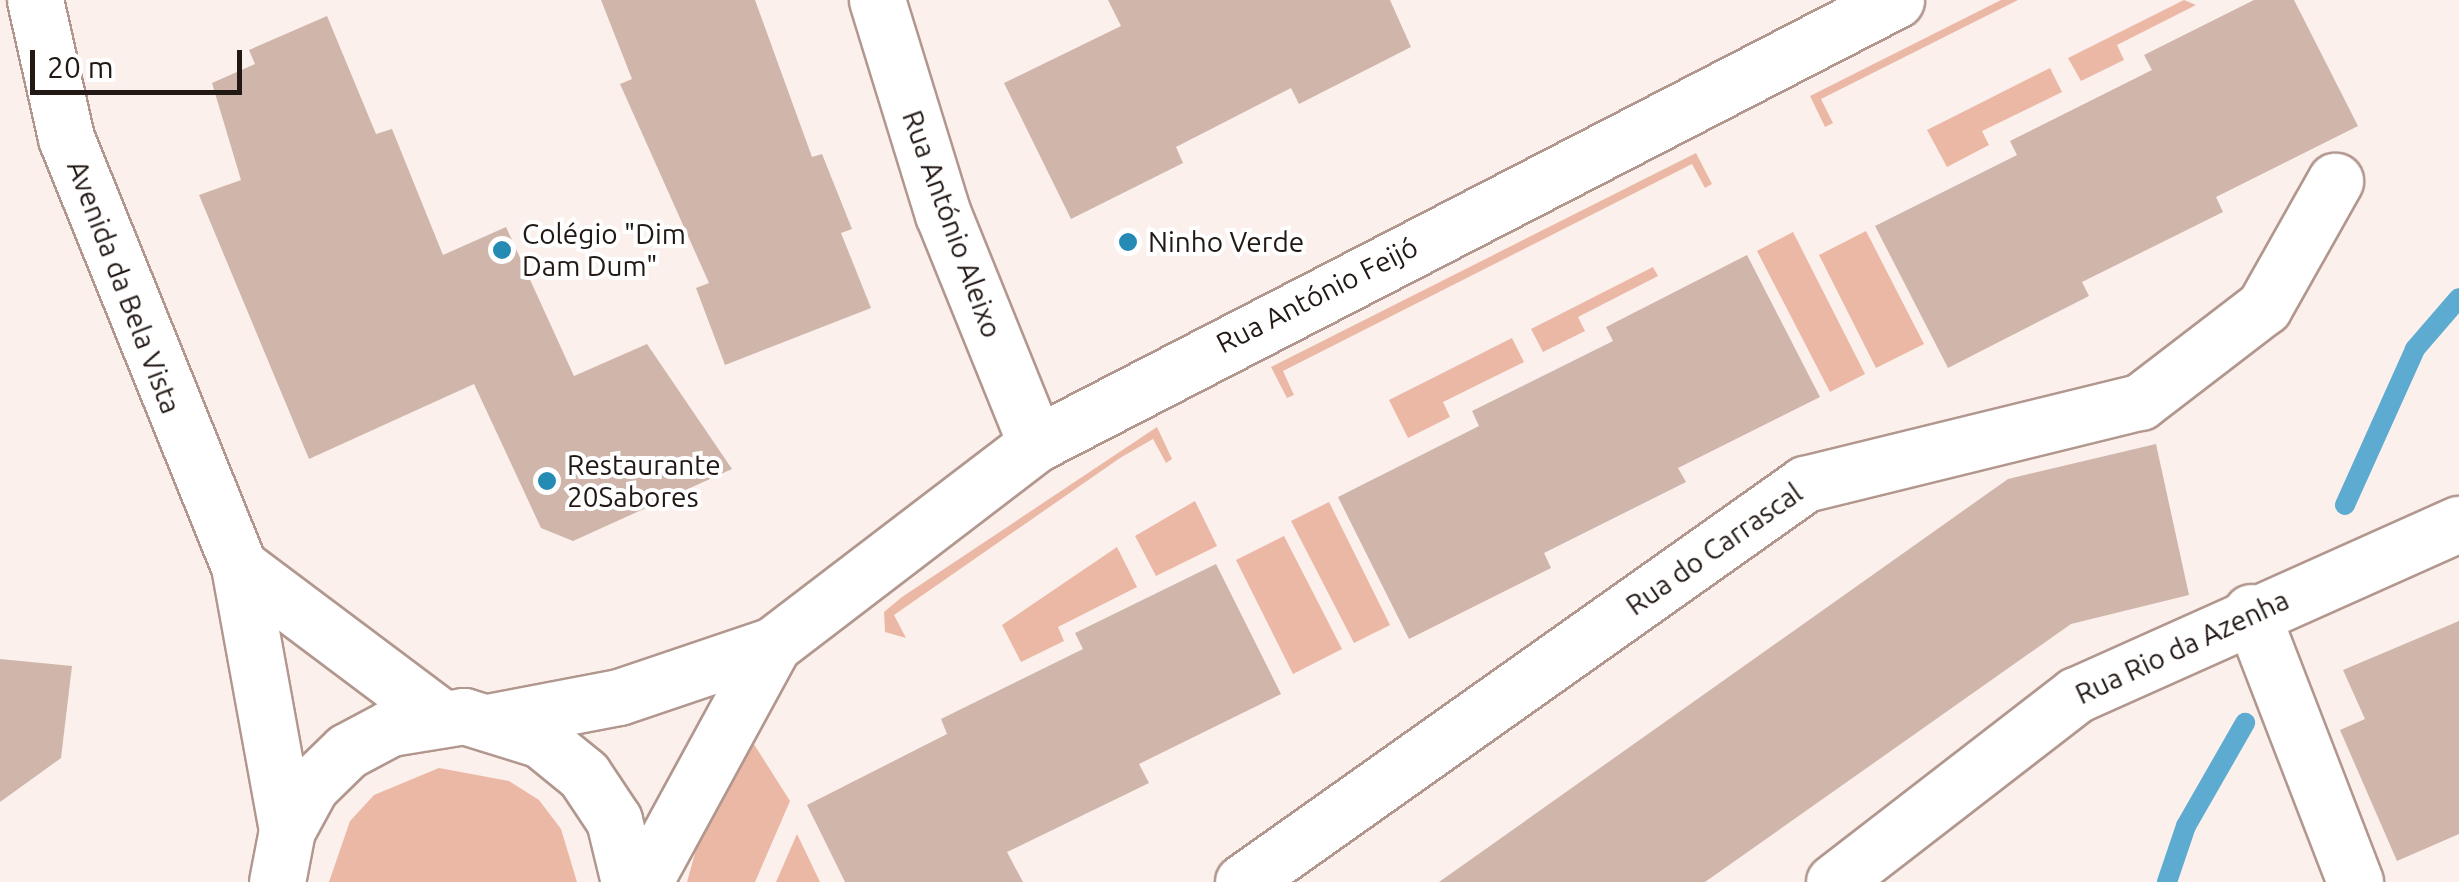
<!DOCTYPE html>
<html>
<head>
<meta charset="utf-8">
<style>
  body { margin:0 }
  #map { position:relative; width:2459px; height:882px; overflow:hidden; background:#fbf0ec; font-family:Ubuntu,sans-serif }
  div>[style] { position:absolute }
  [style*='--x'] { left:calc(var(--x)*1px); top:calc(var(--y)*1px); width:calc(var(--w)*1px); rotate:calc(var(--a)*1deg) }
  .green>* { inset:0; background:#ecb8a6 }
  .stream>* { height:20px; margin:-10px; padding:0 10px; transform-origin:10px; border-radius:10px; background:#5dabd0 }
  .building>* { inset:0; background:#d0b5ab }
  .roads { filter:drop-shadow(2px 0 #b2978e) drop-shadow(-2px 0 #b2978e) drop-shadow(0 2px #b2978e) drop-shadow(0 -2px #b2978e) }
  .minor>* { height:55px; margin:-27.5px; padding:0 27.5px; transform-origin:27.5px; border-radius:27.5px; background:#fff }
  .dots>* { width:28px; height:28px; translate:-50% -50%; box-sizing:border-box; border:5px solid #fff; border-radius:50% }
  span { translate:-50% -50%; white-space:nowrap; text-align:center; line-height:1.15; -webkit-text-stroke:8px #fff; paint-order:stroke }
  .street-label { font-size:28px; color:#221814 }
  .poi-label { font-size:28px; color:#221814 }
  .left { translate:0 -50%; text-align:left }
  .scale { position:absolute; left:30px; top:50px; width:212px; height:45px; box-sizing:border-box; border:5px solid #221814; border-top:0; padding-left:12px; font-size:30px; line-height:35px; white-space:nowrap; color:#221814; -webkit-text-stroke:8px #fff; paint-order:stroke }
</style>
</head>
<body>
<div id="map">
  <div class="green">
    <i style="clip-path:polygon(2001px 0,2018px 0,1821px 99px,1833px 123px,1825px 127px,1810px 96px)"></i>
    <i style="clip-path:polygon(2184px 0,2196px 5px,2117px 45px,2124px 60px,2081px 81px,2068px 58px)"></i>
    <i style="clip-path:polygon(2050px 68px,2062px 92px,1982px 131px,1989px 145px,1947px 167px,1927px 130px)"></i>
    <i style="clip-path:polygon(1696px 153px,1712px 184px,1705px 188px,1692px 164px,1283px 371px,1294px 395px,1287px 398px,1271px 367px)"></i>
    <i style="clip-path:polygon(1866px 231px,1924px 344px,1876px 368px,1819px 255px)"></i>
    <i style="clip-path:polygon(1793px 232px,1865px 374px,1830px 392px,1757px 251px)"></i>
    <i style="clip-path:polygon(1653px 267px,1658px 276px,1578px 317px,1585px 331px,1543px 352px,1531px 329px)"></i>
    <i style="clip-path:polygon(1512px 338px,1524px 362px,1443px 402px,1450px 417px,1408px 438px,1389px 400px)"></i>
    <i style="clip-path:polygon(1157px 427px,1172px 459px,1166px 463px,1153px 439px,1120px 458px,894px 615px,906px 638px,885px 632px,884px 612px,902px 597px)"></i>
    <i style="clip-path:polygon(1195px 501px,1217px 546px,1156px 576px,1135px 536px)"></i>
    <i style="clip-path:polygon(1329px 502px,1390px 625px,1354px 643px,1291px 521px)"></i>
    <i style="clip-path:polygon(1284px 536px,1342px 649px,1293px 674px,1236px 560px)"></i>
    <i style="clip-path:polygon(1117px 547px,1137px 587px,1058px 627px,1064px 641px,1021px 662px,1002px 625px)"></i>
    <i style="clip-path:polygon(750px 738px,790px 801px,755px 882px,687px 882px,700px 835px)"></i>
    <i style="clip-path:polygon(439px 768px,509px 781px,539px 800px,561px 829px,577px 882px,329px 882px,350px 821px,374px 795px)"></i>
    <i style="clip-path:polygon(797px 834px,820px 882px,776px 882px)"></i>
  </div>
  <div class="stream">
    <i style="--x:2345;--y:505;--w:171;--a:-65.8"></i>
    <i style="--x:2415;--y:349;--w:67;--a:-49.2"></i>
    <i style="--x:2167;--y:882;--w:59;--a:-71.3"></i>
    <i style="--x:2186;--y:826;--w:119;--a:-60.2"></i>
  </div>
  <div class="building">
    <i style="clip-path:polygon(601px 0,755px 0,812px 157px,822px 154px,852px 229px,841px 233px,871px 308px,725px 365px,696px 288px,709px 283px,620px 84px,632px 79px)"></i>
    <i style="clip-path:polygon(1108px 0,1390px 0,1411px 47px,1299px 104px,1291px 88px,1176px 147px,1183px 163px,1071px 219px,1004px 83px,1121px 26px)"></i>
    <i style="clip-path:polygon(2254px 0,2294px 0,2358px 126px,2216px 197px,2223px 212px,2082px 282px,2089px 296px,1948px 368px,1875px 226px,2017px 155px,2010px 141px,2152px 70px,2144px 55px)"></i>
    <i style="clip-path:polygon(327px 16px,376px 134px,392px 129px,443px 255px,506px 227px,574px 376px,647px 344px,732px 469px,573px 541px,541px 528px,474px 384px,309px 459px,199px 195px,241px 180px,212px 83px,255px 64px,249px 50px)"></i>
    <i style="clip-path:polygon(1747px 255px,1820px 397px,1678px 468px,1686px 482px,1544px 553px,1551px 568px,1409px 639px,1338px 497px,1479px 426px,1472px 411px,1613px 341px,1606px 327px)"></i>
    <i style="clip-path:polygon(2156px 444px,2189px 595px,2071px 624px,1705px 882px,1439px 882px,2008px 479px)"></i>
    <i style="clip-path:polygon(1216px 564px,1281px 694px,1139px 764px,1149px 783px,1007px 852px,1023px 882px,845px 882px,807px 805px,947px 734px,941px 719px,1083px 649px,1075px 633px)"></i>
    <i style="clip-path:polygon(2459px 621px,2459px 834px,2397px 861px,2340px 730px,2365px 719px,2343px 670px)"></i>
    <i style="clip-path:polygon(0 659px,72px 666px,61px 758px,0 802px)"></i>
  </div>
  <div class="roads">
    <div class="minor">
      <i style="--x:35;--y:0;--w:141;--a:77.3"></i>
      <i style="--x:66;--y:138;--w:462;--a:68"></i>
      <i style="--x:239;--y:566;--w:268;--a:79.7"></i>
      <i style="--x:877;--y:0;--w:224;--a:72.9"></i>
      <i style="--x:943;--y:214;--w:248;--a:68"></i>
      <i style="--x:239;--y:566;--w:250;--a:36.9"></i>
      <i style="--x:2251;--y:612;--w:289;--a:68.9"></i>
      <i style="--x:493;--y:721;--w:128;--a:-10.8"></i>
      <i style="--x:619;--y:697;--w:163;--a:-18.7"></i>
      <i style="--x:773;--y:645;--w:331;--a:-37.4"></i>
      <i style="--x:1036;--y:444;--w:968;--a:-27.31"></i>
      <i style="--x:277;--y:882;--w:53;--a:-79.1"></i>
      <i style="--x:287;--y:830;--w:50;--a:-61.4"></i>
      <i style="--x:311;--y:786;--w:50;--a:-44.2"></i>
      <i style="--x:347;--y:751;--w:49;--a:-28.1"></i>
      <i style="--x:390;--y:728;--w:75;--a:-9.2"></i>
      <i style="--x:464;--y:716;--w:81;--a:17.3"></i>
      <i style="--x:541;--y:740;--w:55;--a:39.1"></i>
      <i style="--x:584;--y:775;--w:54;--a:56.3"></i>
      <i style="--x:614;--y:820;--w:64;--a:76.4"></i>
      <i style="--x:644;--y:882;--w:270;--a:-61.4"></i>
      <i style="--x:1243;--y:882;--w:689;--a:-35.31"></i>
      <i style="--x:1805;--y:484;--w:345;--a:-13.8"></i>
      <i style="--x:2140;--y:402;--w:156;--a:-37.5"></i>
      <i style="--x:2264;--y:307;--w:145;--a:-60.6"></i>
      <i style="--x:1834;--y:882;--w:306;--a:-37.7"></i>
      <i style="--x:2076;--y:695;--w:419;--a:-24.1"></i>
    </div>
  </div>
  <div class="dots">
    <i style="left:1128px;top:242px;background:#258bb4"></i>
    <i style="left:502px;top:250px;background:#258bb4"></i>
    <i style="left:547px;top:481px;background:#258bb4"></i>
  </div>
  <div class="street-label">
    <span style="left:952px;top:224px;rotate:70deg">Rua António Aleixo</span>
    <span style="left:124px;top:287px;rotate:69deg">Avenida da Bela Vista</span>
    <span style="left:1317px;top:295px;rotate:-27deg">Rua António Feijó</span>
    <span style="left:1714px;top:549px;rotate:-35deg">Rua do Carrascal</span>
    <span style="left:2182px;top:647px;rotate:-25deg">Rua Rio da Azenha</span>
  </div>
  <div class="poi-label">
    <span class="left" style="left:522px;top:250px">Colégio "Dim<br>Dam Dum"</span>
    <span class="left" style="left:1148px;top:242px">Ninho Verde</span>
    <span class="left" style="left:567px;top:481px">Restaurante<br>20Sabores</span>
  </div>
  <div class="scale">20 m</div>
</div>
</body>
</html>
